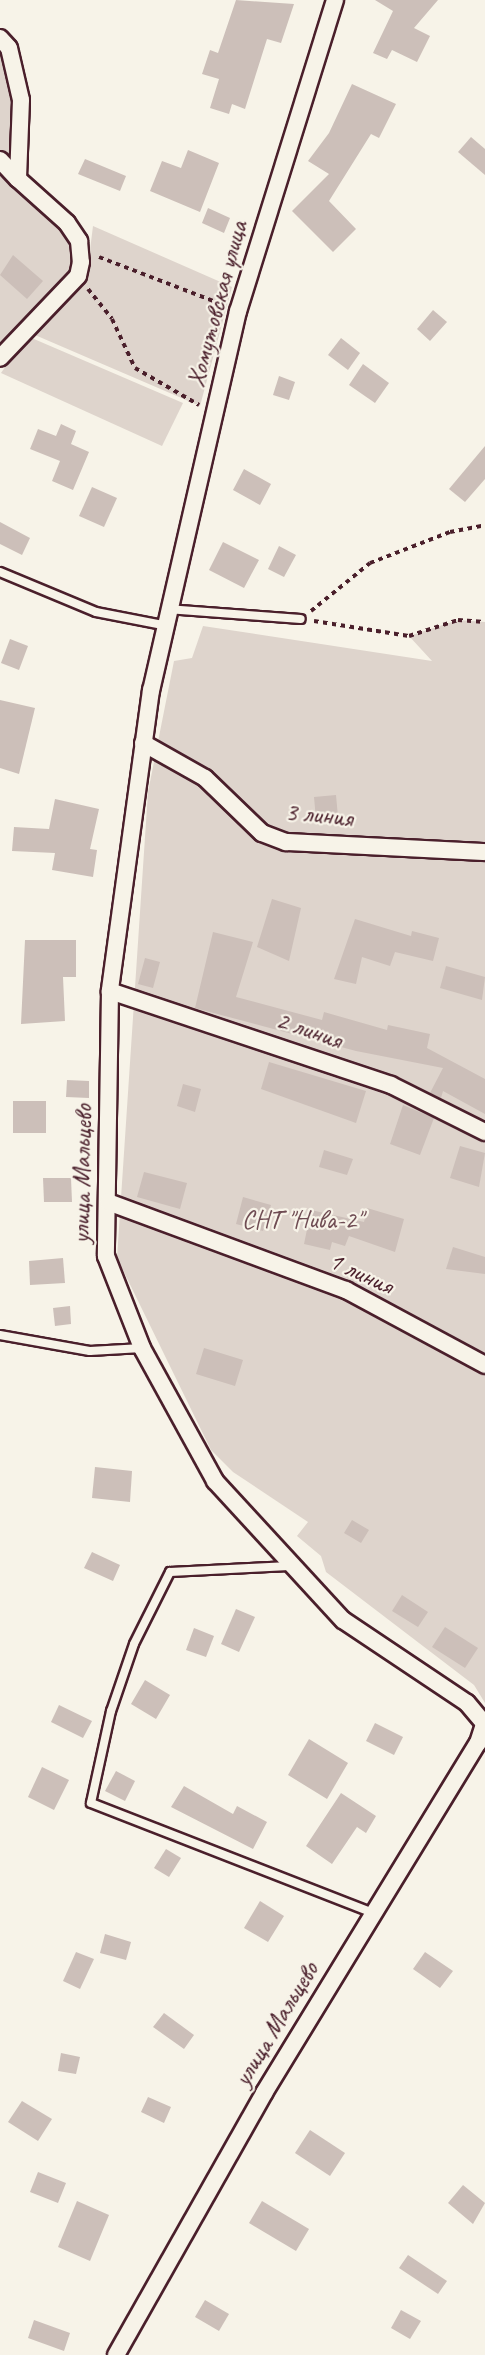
<!DOCTYPE html>
<html>
<head>
<meta charset="utf-8">
<style>
  body { margin:0 }
  #map { position:relative; width:485px; height:2355px; overflow:hidden; background:#f7f3e8; font-family:Caveat,sans-serif }
  div>[style] { position:absolute }
  [style*='--x'] { left:calc(var(--x)*1px); top:calc(var(--y)*1px); width:calc(var(--w)*1px); rotate:calc(var(--a)*1deg) }
  .green>* { inset:0; background:#ded4cc }
  .building>* { inset:0; background:#ccbfb9 }
  .path>* { height:4px; margin-top:-2px; transform-origin:0; background:repeating-linear-gradient(90deg,#4a1f2b 0 4.5px,transparent 0 9px) }
  .roads { filter:drop-shadow(2px 0 #4a1f2b) drop-shadow(-2px 0 #4a1f2b) drop-shadow(0 2px #4a1f2b) drop-shadow(0 -2px #4a1f2b) }
  .service>* { height:8px; margin:-4px; padding:0 4px; transform-origin:4px; border-radius:4px; background:#f7f3e8 }
  .minor>* { height:16px; margin:-8px; padding:0 8px; transform-origin:8px; border-radius:8px; background:#f7f3e8 }
  span { translate:-50% -50%; white-space:nowrap; text-align:center; line-height:1.15; -webkit-text-stroke:4.5px #f7f3e8; paint-order:stroke }
  .street-label { font-size:26px; color:#4a1f2b }
  .park-label { font-size:26px; color:#6f4c53 }
</style>
</head>
<body>
<div id="map">
  <div class="green">
    <i style="clip-path:polygon(0 38px,21px 100px,18px 179px,67px 223px,81px 262px,0 358px)"></i>
    <i style="clip-path:polygon(93px 226px,232px 287px,200px 406px,28px 332px,87px 274px)"></i>
    <i style="clip-path:polygon(27px 336px,183px 403px,162px 446px,1px 373px)"></i>
    <i style="clip-path:polygon(458px 620px,485px 622px,485px 1703px,474px 1685px,326px 1572px,321px 1556px,297px 1536px,308px 1522px,233px 1472px,211px 1450px,117px 1258px,148px 792px,174px 661px,192px 658px,203px 626px,432px 661px,409px 636px)"></i>
  </div>
  <div class="building">
    <i style="clip-path:polygon(236px 0,294px 4px,281px 43px,267px 39px,245px 109px,232px 104px,229px 114px,210px 108px,219px 79px,202px 74px,210px 50px,218px 53px)"></i>
    <i style="clip-path:polygon(375px 0,438px 0,414px 28px,430px 36px,417px 62px,392px 50px,387px 59px,373px 53px,393px 11px)"></i>
    <i style="clip-path:polygon(352px 84px,396px 104px,379px 138px,371px 134px,329px 201px,356px 229px,333px 252px,292px 211px,329px 174px,308px 161px,329px 133px)"></i>
    <i style="clip-path:polygon(471px 137px,485px 149px,485px 175px,458px 152px)"></i>
    <i style="clip-path:polygon(188px 150px,219px 163px,200px 212px,150px 191px,162px 161px,181px 168px)"></i>
    <i style="clip-path:polygon(85px 159px,126px 176px,120px 191px,78px 174px)"></i>
    <i style="clip-path:polygon(208px 208px,230px 218px,224px 233px,202px 223px)"></i>
    <i style="clip-path:polygon(13px 255px,43px 281px,27px 299px,0 275px)"></i>
    <i style="clip-path:polygon(433px 310px,447px 322px,430px 341px,417px 329px)"></i>
    <i style="clip-path:polygon(341px 338px,360px 353px,348px 370px,328px 355px)"></i>
    <i style="clip-path:polygon(363px 364px,389px 383px,375px 403px,349px 385px)"></i>
    <i style="clip-path:polygon(279px 376px,295px 382px,289px 400px,273px 395px)"></i>
    <i style="clip-path:polygon(61px 424px,76px 431px,71px 444px,89px 452px,73px 490px,52px 481px,60px 461px,30px 449px,38px 429px,56px 436px)"></i>
    <i style="clip-path:polygon(485px 446px,485px 479px,465px 502px,449px 489px)"></i>
    <i style="clip-path:polygon(244px 469px,271px 484px,260px 505px,233px 490px)"></i>
    <i style="clip-path:polygon(92px 487px,117px 498px,104px 527px,79px 516px)"></i>
    <i style="clip-path:polygon(0 522px,30px 538px,22px 555px,0 544px)"></i>
    <i style="clip-path:polygon(223px 542px,259px 560px,244px 588px,209px 570px)"></i>
    <i style="clip-path:polygon(279px 546px,296px 555px,284px 577px,268px 569px)"></i>
    <i style="clip-path:polygon(10px 639px,28px 646px,19px 670px,1px 663px)"></i>
    <i style="clip-path:polygon(0 700px,35px 708px,19px 774px,0 768px)"></i>
    <i style="clip-path:polygon(336px 795px,338px 817px,316px 819px,314px 797px)"></i>
    <i style="clip-path:polygon(55px 799px,99px 809px,90px 849px,97px 850px,93px 877px,52px 870px,55px 853px,12px 851px,14px 827px,49px 829px)"></i>
    <i style="clip-path:polygon(272px 899px,301px 908px,289px 961px,257px 947px)"></i>
    <i style="clip-path:polygon(355px 919px,411px 936px,412px 931px,439px 938px,433px 961px,395px 952px,390px 966px,362px 957px,356px 984px,334px 979px)"></i>
    <i style="clip-path:polygon(213px 932px,253px 942px,236px 997px,322px 1020px,324px 1012px,387px 1030px,388px 1025px,430px 1034px,427px 1048px,485px 1079px,485px 1114px,443px 1091px,441px 1098px,430px 1093px,443px 1068px,356px 1051px,195px 1008px)"></i>
    <i style="clip-path:polygon(25px 940px,76px 940px,76px 977px,63px 977px,65px 1021px,21px 1024px)"></i>
    <i style="clip-path:polygon(145px 958px,160px 962px,153px 988px,138px 984px)"></i>
    <i style="clip-path:polygon(446px 966px,485px 977px,482px 1000px,440px 988px)"></i>
    <i style="clip-path:polygon(269px 1062px,366px 1091px,356px 1123px,261px 1089px)"></i>
    <i style="clip-path:polygon(67px 1080px,89px 1081px,89px 1098px,66px 1097px)"></i>
    <i style="clip-path:polygon(183px 1084px,201px 1089px,195px 1112px,177px 1106px)"></i>
    <i style="clip-path:polygon(13px 1101px,46px 1101px,46px 1133px,13px 1133px)"></i>
    <i style="clip-path:polygon(403px 1105px,434px 1118px,420px 1155px,390px 1144px)"></i>
    <i style="clip-path:polygon(460px 1146px,485px 1153px,479px 1187px,450px 1178px)"></i>
    <i style="clip-path:polygon(324px 1150px,353px 1159px,347px 1175px,319px 1167px)"></i>
    <i style="clip-path:polygon(144px 1172px,187px 1183px,180px 1209px,137px 1197px)"></i>
    <i style="clip-path:polygon(43px 1178px,71px 1178px,72px 1202px,44px 1202px)"></i>
    <i style="clip-path:polygon(243px 1197px,271px 1205px,263px 1231px,236px 1224px)"></i>
    <i style="clip-path:polygon(367px 1208px,404px 1219px,395px 1252px,349px 1236px,345px 1246px,332px 1242px,330px 1250px,304px 1244px,311px 1210px,364px 1222px)"></i>
    <i style="clip-path:polygon(453px 1247px,485px 1257px,485px 1274px,446px 1269px)"></i>
    <i style="clip-path:polygon(63px 1258px,65px 1283px,30px 1285px,29px 1261px)"></i>
    <i style="clip-path:polygon(70px 1306px,71px 1324px,55px 1326px,53px 1308px)"></i>
    <i style="clip-path:polygon(204px 1348px,243px 1360px,235px 1386px,196px 1374px)"></i>
    <i style="clip-path:polygon(95px 1467px,132px 1471px,130px 1502px,92px 1498px)"></i>
    <i style="clip-path:polygon(352px 1520px,369px 1530px,361px 1543px,344px 1533px)"></i>
    <i style="clip-path:polygon(92px 1552px,120px 1565px,113px 1581px,84px 1568px)"></i>
    <i style="clip-path:polygon(402px 1595px,428px 1612px,418px 1627px,392px 1611px)"></i>
    <i style="clip-path:polygon(236px 1609px,255px 1617px,239px 1652px,221px 1644px)"></i>
    <i style="clip-path:polygon(445px 1627px,478px 1648px,465px 1668px,432px 1647px)"></i>
    <i style="clip-path:polygon(194px 1628px,214px 1636px,206px 1657px,186px 1650px)"></i>
    <i style="clip-path:polygon(145px 1680px,170px 1695px,156px 1719px,131px 1704px)"></i>
    <i style="clip-path:polygon(59px 1705px,92px 1721px,83px 1738px,51px 1722px)"></i>
    <i style="clip-path:polygon(375px 1723px,403px 1737px,394px 1755px,366px 1741px)"></i>
    <i style="clip-path:polygon(309px 1739px,348px 1763px,327px 1799px,288px 1775px)"></i>
    <i style="clip-path:polygon(42px 1767px,69px 1780px,54px 1810px,28px 1797px)"></i>
    <i style="clip-path:polygon(116px 1771px,135px 1781px,125px 1801px,105px 1791px)"></i>
    <i style="clip-path:polygon(184px 1786px,233px 1814px,237px 1806px,267px 1822px,253px 1849px,171px 1807px)"></i>
    <i style="clip-path:polygon(341px 1793px,376px 1816px,366px 1833px,357px 1827px,332px 1864px,306px 1846px)"></i>
    <i style="clip-path:polygon(166px 1849px,181px 1858px,169px 1877px,154px 1868px)"></i>
    <i style="clip-path:polygon(260px 1901px,284px 1916px,268px 1942px,244px 1928px)"></i>
    <i style="clip-path:polygon(105px 1934px,131px 1942px,126px 1960px,100px 1953px)"></i>
    <i style="clip-path:polygon(76px 1952px,94px 1959px,80px 1989px,63px 1981px)"></i>
    <i style="clip-path:polygon(425px 1952px,453px 1971px,440px 1988px,413px 1969px)"></i>
    <i style="clip-path:polygon(164px 2013px,194px 2035px,184px 2049px,153px 2027px)"></i>
    <i style="clip-path:polygon(61px 2053px,80px 2057px,76px 2074px,58px 2071px)"></i>
    <i style="clip-path:polygon(148px 2097px,171px 2107px,164px 2123px,141px 2112px)"></i>
    <i style="clip-path:polygon(22px 2101px,52px 2119px,38px 2141px,8px 2122px)"></i>
    <i style="clip-path:polygon(310px 2130px,345px 2153px,330px 2176px,295px 2153px)"></i>
    <i style="clip-path:polygon(38px 2172px,66px 2183px,58px 2203px,30px 2192px)"></i>
    <i style="clip-path:polygon(463px 2185px,485px 2203px,473px 2224px,448px 2203px)"></i>
    <i style="clip-path:polygon(77px 2201px,109px 2215px,90px 2261px,58px 2247px)"></i>
    <i style="clip-path:polygon(262px 2201px,309px 2229px,296px 2251px,249px 2223px)"></i>
    <i style="clip-path:polygon(408px 2255px,447px 2281px,438px 2294px,399px 2268px)"></i>
    <i style="clip-path:polygon(205px 2300px,229px 2314px,219px 2331px,195px 2317px)"></i>
    <i style="clip-path:polygon(401px 2310px,421px 2321px,410px 2339px,391px 2328px)"></i>
    <i style="clip-path:polygon(34px 2320px,70px 2333px,64px 2351px,28px 2338px)"></i>
  </div>
  <div class="path">
    <i style="--x:99;--y:257;--w:134;--a:21"></i>
    <i style="--x:88;--y:289;--w:38;--a:51"></i>
    <i style="--x:112;--y:319;--w:54;--a:64.9"></i>
    <i style="--x:135;--y:368;--w:74;--a:30"></i>
    <i style="--x:311;--y:611;--w:76;--a:-39.1"></i>
    <i style="--x:370;--y:563;--w:86;--a:-21.2"></i>
    <i style="--x:450;--y:532;--w:36;--a:-11"></i>
    <i style="--x:314;--y:621;--w:96;--a:9"></i>
    <i style="--x:409;--y:636;--w:52;--a:-18.1"></i>
    <i style="--x:458;--y:620;--w:27;--a:4"></i>
  </div>
  <div class="roads">
    <div class="service">
      <i style="--x:0;--y:572;--w:104;--a:22.6"></i>
      <i style="--x:96;--y:612;--w:68;--a:11"></i>
      <i style="--x:167;--y:609;--w:134;--a:4.3"></i>
      <i style="--x:0;--y:1335;--w:91;--a:10.1"></i>
      <i style="--x:90;--y:1351;--w:52;--a:-3.3"></i>
      <i style="--x:289;--y:1566;--w:119;--a:177.1"></i>
      <i style="--x:170;--y:1572;--w:80;--a:116.6"></i>
      <i style="--x:134;--y:1644;--w:71;--a:108.9"></i>
      <i style="--x:111;--y:1711;--w:94;--a:102.3"></i>
      <i style="--x:91;--y:1803;--w:303;--a:21.3"></i>
    </div>
    <div class="minor">
      <i style="--x:335;--y:0;--w:326;--a:107.3"></i>
      <i style="--x:238;--y:311;--w:389;--a:102.9"></i>
      <i style="--x:151;--y:690;--w:304;--a:97.8"></i>
      <i style="--x:110;--y:991;--w:265;--a:90.9"></i>
      <i style="--x:106;--y:1256;--w:99;--a:68.6"></i>
      <i style="--x:142;--y:1348;--w:152;--a:61.2"></i>
      <i style="--x:215;--y:1481;--w:189;--a:47.4"></i>
      <i style="--x:343;--y:1620;--w:149;--a:33.8"></i>
      <i style="--x:467;--y:1703;--w:26;--a:50"></i>
      <i style="--x:0;--y:38;--w:13;--a:48"></i>
      <i style="--x:9;--y:48;--w:53;--a:77"></i>
      <i style="--x:21;--y:100;--w:79;--a:92.2"></i>
      <i style="--x:18;--y:179;--w:66;--a:41.9"></i>
      <i style="--x:67;--y:223;--w:22;--a:56"></i>
      <i style="--x:79;--y:241;--w:21;--a:85"></i>
      <i style="--x:81;--y:262;--w:14;--a:102"></i>
      <i style="--x:78;--y:276;--w:113;--a:133.6"></i>
      <i style="--x:0;--y:160;--w:26;--a:47"></i>
      <i style="--x:143;--y:743;--w:71;--a:29.4"></i>
      <i style="--x:205;--y:778;--w:79;--a:44"></i>
      <i style="--x:262;--y:833;--w:26;--a:21"></i>
      <i style="--x:286;--y:842;--w:199;--a:2.9"></i>
      <i style="--x:110;--y:991;--w:296;--a:18.5"></i>
      <i style="--x:391;--y:1085;--w:105;--a:26.6"></i>
      <i style="--x:108;--y:1202;--w:254;--a:20.3"></i>
      <i style="--x:346;--y:1290;--w:158;--a:28.3"></i>
      <i style="--x:116;--y:2355;--w:301;--a:-60.5"></i>
      <i style="--x:264;--y:2093;--w:410;--a:-58.6"></i>
      <i style="--x:478;--y:1743;--w:22;--a:-72"></i>
    </div>
  </div>
  <div class="street-label">
    <span style="left:217px;top:304px;rotate:-75deg">Хомутовская улица</span>
    <span style="left:319px;top:815px;rotate:6deg">3 линия</span>
    <span style="left:309px;top:1030px;rotate:19deg">2 линия</span>
    <span style="left:82px;top:1174px;rotate:-89deg">улица Мальцево</span>
    <span style="left:361px;top:1273px;rotate:25deg">1 линия</span>
    <span style="left:276px;top:2024px;rotate:-59deg">улица Мальцево</span>
  </div>
  <div class="park-label">
    <span style="left:302px;top:1220px">СНТ "Нива-2"</span>
  </div>
</div>
</body>
</html>
